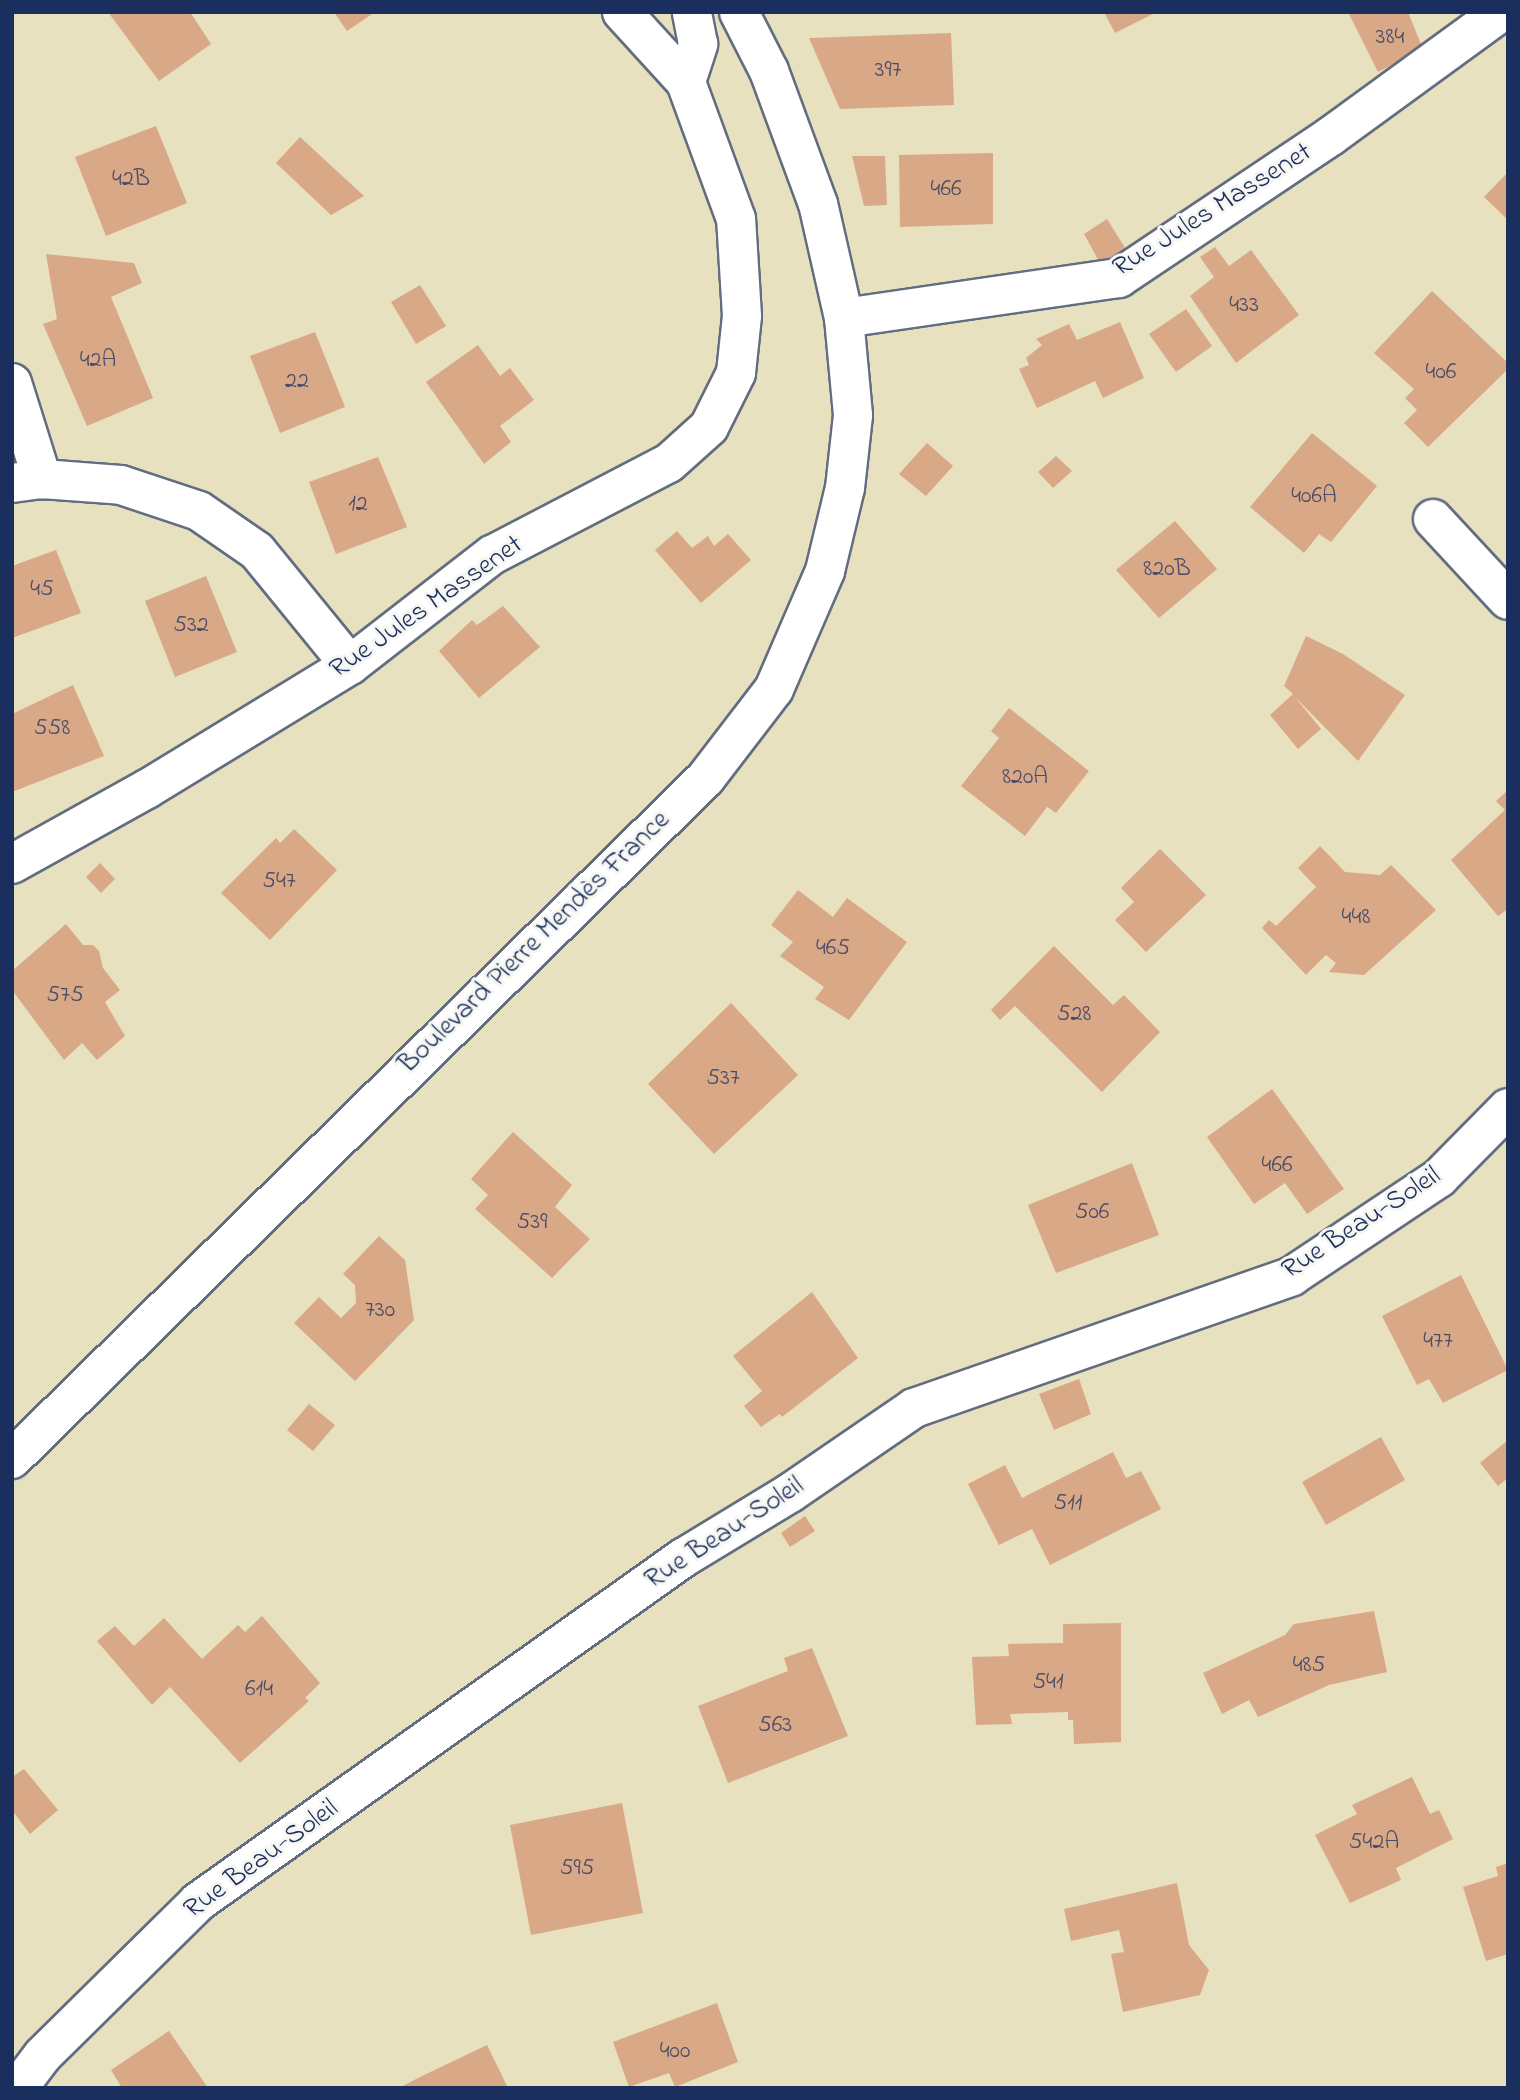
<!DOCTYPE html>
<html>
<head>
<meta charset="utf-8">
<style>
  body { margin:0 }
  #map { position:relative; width:1520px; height:2100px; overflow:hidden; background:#e7e1c0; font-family:"Indie Flower",sans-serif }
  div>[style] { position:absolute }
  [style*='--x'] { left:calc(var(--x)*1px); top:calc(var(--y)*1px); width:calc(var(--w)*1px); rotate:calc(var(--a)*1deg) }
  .building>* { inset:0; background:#d9a886 }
  .roads { filter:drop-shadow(2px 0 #626d80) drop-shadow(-2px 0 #626d80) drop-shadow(0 2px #626d80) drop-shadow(0 -2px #626d80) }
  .minor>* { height:38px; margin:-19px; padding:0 19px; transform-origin:19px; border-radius:19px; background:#fff }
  span { translate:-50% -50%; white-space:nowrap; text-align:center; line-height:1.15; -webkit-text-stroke:6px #f6f6f2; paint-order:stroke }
  .number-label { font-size:24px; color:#4a4d68 }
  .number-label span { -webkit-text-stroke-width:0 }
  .street-label { font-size:28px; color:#1b2f5e }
  .frame { position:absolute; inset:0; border:14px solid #1b2f5e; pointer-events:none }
</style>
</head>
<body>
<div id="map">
  <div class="building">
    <i style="clip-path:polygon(108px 12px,190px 12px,211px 44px,159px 81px)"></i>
    <i style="clip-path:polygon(334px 12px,375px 12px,347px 31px)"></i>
    <i style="clip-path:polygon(1104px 12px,1157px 12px,1115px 33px)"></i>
    <i style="clip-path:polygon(1348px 12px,1408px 12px,1423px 49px,1378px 72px)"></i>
    <i style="clip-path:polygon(951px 33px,954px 105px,840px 109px,809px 38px)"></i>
    <i style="clip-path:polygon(156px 126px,187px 203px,106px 236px,75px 157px)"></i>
    <i style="clip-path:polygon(300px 137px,364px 196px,331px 215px,276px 163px)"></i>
    <i style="clip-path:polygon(993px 153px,993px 224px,900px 227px,899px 155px)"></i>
    <i style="clip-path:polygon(852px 156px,885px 156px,887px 205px,864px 206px)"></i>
    <i style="clip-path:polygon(1508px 172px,1508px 220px,1484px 197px)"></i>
    <i style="clip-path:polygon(1107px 219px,1127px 251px,1106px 274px,1084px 234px)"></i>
    <i style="clip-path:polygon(1215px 247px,1229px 266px,1251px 250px,1299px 315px,1236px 363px,1190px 296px,1214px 277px,1200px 257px)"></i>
    <i style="clip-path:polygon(46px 254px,134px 263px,142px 283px,111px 297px,153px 398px,87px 426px,43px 324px,57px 319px)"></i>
    <i style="clip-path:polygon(420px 285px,446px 326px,416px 344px,391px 302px)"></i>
    <i style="clip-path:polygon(1432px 291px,1508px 363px,1508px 369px,1428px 447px,1404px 423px,1417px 410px,1405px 398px,1414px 389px,1374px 353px)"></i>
    <i style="clip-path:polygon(1186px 309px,1212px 346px,1176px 372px,1149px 334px)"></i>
    <i style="clip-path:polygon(1120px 322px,1144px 378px,1103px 398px,1095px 381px,1037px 408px,1019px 369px,1029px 365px,1026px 358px,1042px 345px,1036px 339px,1069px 324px,1077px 340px)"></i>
    <i style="clip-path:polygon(315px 332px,345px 407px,280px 433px,250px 356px)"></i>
    <i style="clip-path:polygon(478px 345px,500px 376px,510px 368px,534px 400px,500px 426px,511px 442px,484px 464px,426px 382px)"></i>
    <i style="clip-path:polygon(1312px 433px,1377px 486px,1331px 542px,1319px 534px,1304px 553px,1250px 507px)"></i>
    <i style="clip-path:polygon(927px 443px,953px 466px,926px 496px,899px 474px)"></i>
    <i style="clip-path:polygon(1056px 456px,1072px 471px,1053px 488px,1038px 472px)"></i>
    <i style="clip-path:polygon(378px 457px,407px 527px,336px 554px,309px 482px)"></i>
    <i style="clip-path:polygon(1175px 521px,1217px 569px,1159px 618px,1116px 570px)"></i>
    <i style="clip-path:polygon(677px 531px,692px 548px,708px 536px,714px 546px,728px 534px,751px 560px,701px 603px,655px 550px)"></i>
    <i style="clip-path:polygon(56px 550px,81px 613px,12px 638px,12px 566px)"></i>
    <i style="clip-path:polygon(206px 576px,237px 652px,175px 677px,145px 601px)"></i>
    <i style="clip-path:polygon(503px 606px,540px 647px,479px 698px,439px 651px,472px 620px,477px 625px)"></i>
    <i style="clip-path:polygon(1306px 636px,1343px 654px,1405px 695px,1358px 761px,1295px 697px,1321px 729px,1298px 749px,1270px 715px,1293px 694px,1284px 686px)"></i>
    <i style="clip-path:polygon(73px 685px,104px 756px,12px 792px,12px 714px)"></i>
    <i style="clip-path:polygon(1009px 708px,1089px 771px,1056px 813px,1047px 807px,1025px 836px,961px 786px,999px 738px,991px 731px)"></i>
    <i style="clip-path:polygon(1508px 790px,1508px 909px,1498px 916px,1451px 860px,1505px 810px,1496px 801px)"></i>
    <i style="clip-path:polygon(294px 829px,337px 870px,270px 940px,221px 893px,276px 838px,280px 843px)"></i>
    <i style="clip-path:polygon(1320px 846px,1345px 872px,1380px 875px,1391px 865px,1436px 910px,1364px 975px,1329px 972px,1336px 963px,1326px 955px,1306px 975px,1262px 928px,1269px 920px,1276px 926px,1316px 887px,1298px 868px)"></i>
    <i style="clip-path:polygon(1160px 849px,1206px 895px,1146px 952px,1115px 920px,1134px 902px,1121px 888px)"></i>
    <i style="clip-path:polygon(100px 863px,115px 879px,101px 893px,86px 877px)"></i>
    <i style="clip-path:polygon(798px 890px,833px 917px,847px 898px,907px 942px,849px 1020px,815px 999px,824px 987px,780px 956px,793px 942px,771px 925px)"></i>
    <i style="clip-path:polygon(66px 924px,83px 945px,93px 945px,99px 951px,103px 968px,120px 990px,105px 1002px,125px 1036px,97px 1060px,82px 1043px,64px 1060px,12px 990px,12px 971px)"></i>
    <i style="clip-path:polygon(1054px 946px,1113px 1005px,1124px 995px,1160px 1032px,1102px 1092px,1015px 1006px,1000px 1020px,991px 1010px)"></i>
    <i style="clip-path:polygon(731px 1003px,798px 1075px,714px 1154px,648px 1084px)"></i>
    <i style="clip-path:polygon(1272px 1089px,1344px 1189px,1307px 1214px,1285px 1183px,1254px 1204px,1207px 1137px)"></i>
    <i style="clip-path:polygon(513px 1132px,572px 1185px,555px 1207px,590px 1239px,552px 1278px,475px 1209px,488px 1195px,471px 1179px)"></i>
    <i style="clip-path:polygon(1132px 1163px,1159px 1235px,1056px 1273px,1028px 1205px)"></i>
    <i style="clip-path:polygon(379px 1236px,405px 1260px,414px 1320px,355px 1381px,294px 1323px,319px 1297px,341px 1318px,356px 1303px,355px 1285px,343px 1274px)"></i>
    <i style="clip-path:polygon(1461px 1275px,1508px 1370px,1443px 1403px,1429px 1379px,1417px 1385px,1382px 1316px)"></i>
    <i style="clip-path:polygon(812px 1292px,858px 1358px,782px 1417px,780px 1414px,761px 1427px,744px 1406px,762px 1391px,733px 1356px)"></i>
    <i style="clip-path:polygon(1079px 1379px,1091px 1414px,1054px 1430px,1039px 1394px)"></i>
    <i style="clip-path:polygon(309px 1404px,335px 1425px,313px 1451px,287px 1430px)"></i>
    <i style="clip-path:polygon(1381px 1437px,1405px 1480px,1326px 1525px,1302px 1482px)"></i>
    <i style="clip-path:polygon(1508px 1440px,1508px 1478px,1498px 1486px,1480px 1463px)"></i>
    <i style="clip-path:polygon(1113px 1452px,1126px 1478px,1141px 1471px,1161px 1509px,1050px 1565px,1032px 1529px,999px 1545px,968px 1484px,1005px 1465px,1022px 1498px)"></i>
    <i style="clip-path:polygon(805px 1516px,815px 1531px,790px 1547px,781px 1533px)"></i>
    <i style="clip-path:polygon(1374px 1611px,1387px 1672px,1329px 1685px,1258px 1717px,1249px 1700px,1222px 1714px,1203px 1673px,1285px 1635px,1294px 1624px)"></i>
    <i style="clip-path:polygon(262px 1616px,320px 1683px,305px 1698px,309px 1701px,240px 1763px,170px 1687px,152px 1705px,97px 1641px,115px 1626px,134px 1646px,164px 1618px,202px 1659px,238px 1625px,245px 1632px)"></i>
    <i style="clip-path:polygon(1121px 1623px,1121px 1742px,1074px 1744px,1073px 1720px,1068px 1720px,1068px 1712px,1010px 1714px,1012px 1724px,976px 1725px,972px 1657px,1009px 1656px,1008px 1644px,1063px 1643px,1063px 1624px)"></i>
    <i style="clip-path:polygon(812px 1648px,848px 1736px,728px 1783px,698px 1706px,788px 1671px,784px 1658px)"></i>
    <i style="clip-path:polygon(24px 1769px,58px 1810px,30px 1834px,12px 1810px,12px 1777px)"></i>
    <i style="clip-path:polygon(1412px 1777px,1430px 1814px,1439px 1810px,1453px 1839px,1396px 1868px,1401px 1880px,1350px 1903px,1315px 1835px,1357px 1814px,1352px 1805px)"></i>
    <i style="clip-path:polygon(622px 1803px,643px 1913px,531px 1935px,510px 1825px)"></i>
    <i style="clip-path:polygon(1508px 1863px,1508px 1954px,1486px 1961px,1463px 1887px,1498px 1876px,1496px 1867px)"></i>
    <i style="clip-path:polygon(1177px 1883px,1189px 1945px,1209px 1970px,1200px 1995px,1123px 2012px,1111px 1954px,1124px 1952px,1119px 1930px,1071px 1941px,1064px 1909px)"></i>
    <i style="clip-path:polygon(717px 2003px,738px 2062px,675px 2087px,669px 2073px,629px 2087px,613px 2042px)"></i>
    <i style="clip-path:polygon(169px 2031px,208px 2088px,122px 2088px,111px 2070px)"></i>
    <i style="clip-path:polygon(487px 2045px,508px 2088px,399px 2088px,422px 2076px)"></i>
  </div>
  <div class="roads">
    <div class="minor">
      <i style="--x:622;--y:12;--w:95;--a:47.6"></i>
      <i style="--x:686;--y:82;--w:40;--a:-72"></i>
      <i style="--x:698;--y:44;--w:33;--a:-101"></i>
      <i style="--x:844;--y:318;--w:278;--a:-8.3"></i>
      <i style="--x:1119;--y:278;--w:255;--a:-33.8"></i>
      <i style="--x:1331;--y:136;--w:210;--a:-36.1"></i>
      <i style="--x:12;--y:383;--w:101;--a:72.6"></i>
      <i style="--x:12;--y:483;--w:30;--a:-8"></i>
      <i style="--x:42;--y:479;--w:79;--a:4.3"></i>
      <i style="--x:121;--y:485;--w:82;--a:18.4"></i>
      <i style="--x:199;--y:511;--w:70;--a:34.6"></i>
      <i style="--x:257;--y:551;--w:147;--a:50.8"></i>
      <i style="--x:1433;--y:519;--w:110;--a:47.2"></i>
      <i style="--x:12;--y:864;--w:154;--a:-29.1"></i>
      <i style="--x:147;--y:789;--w:238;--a:-31.4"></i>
      <i style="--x:350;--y:665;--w:180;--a:-37.8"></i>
      <i style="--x:492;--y:555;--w:199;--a:-27.5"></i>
      <i style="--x:669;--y:463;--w:54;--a:-42"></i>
      <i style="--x:709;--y:427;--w:60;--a:-63.4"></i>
      <i style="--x:736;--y:373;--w:57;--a:-84"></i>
      <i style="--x:742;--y:316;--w:97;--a:-93.5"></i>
      <i style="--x:736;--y:219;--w:146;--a:-110.1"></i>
      <i style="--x:12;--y:1459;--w:971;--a:-44.46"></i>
      <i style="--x:705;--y:779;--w:113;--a:-52.5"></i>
      <i style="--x:774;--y:689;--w:129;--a:-66.6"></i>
      <i style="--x:825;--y:571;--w:85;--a:-76.5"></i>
      <i style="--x:845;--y:488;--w:73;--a:-83.7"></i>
      <i style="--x:853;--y:415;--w:97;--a:-95.3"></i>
      <i style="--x:844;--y:318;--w:117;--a:-102.8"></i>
      <i style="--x:818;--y:204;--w:142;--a:-110.2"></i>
      <i style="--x:769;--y:71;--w:66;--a:-117"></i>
      <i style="--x:18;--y:2088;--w:41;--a:-52.9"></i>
      <i style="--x:43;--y:2055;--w:218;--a:-44.6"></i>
      <i style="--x:198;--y:1902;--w:595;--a:-35.35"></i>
      <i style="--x:683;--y:1558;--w:125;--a:-31.3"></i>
      <i style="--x:790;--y:1493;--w:150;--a:-34.4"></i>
      <i style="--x:914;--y:1408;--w:400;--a:-19.2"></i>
      <i style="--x:1292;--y:1276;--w:177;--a:-33.7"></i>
      <i style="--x:1439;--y:1178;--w:98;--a:-45.4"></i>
    </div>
  </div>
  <div class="number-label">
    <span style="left:1390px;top:38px">384</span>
    <span style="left:888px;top:71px">397</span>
    <span style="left:131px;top:180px">42B</span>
    <span style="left:946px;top:190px">466</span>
    <span style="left:1244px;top:306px">433</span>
    <span style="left:98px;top:361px">42A</span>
    <span style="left:1441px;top:373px">406</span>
    <span style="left:297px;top:382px">22</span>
    <span style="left:1314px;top:497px">406A</span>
    <span style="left:358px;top:505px">12</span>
    <span style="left:1167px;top:570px">820B</span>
    <span style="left:42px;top:590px">45</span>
    <span style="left:191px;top:626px">532</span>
    <span style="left:52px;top:729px">558</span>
    <span style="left:1025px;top:778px">820A</span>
    <span style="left:279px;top:882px">547</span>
    <span style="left:1356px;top:918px">448</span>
    <span style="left:833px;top:949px">465</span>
    <span style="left:65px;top:996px">575</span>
    <span style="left:1074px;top:1015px">528</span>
    <span style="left:723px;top:1079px">537</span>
    <span style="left:1277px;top:1166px">466</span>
    <span style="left:1092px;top:1213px">506</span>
    <span style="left:532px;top:1223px">539</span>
    <span style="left:380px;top:1311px">730</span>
    <span style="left:1438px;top:1342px">477</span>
    <span style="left:1068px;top:1504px">511</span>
    <span style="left:1309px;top:1666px">485</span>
    <span style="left:1048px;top:1683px">541</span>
    <span style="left:259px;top:1690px">614</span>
    <span style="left:775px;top:1726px">563</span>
    <span style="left:1374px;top:1843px">542A</span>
    <span style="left:577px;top:1869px">595</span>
    <span style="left:675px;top:2052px">400</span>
  </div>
  <div class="street-label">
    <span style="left:1213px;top:211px;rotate:-32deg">Rue Jules Massenet</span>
    <span style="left:427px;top:608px;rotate:-35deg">Rue Jules Massenet</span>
    <span style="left:535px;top:943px;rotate:-44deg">Boulevard Pierre Mendès France</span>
    <span style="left:1362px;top:1224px;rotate:-33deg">Rue Beau-Soleil</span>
    <span style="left:725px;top:1534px;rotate:-33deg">Rue Beau-Soleil</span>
    <span style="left:262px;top:1860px;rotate:-36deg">Rue Beau-Soleil</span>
  </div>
  <div class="frame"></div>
</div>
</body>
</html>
